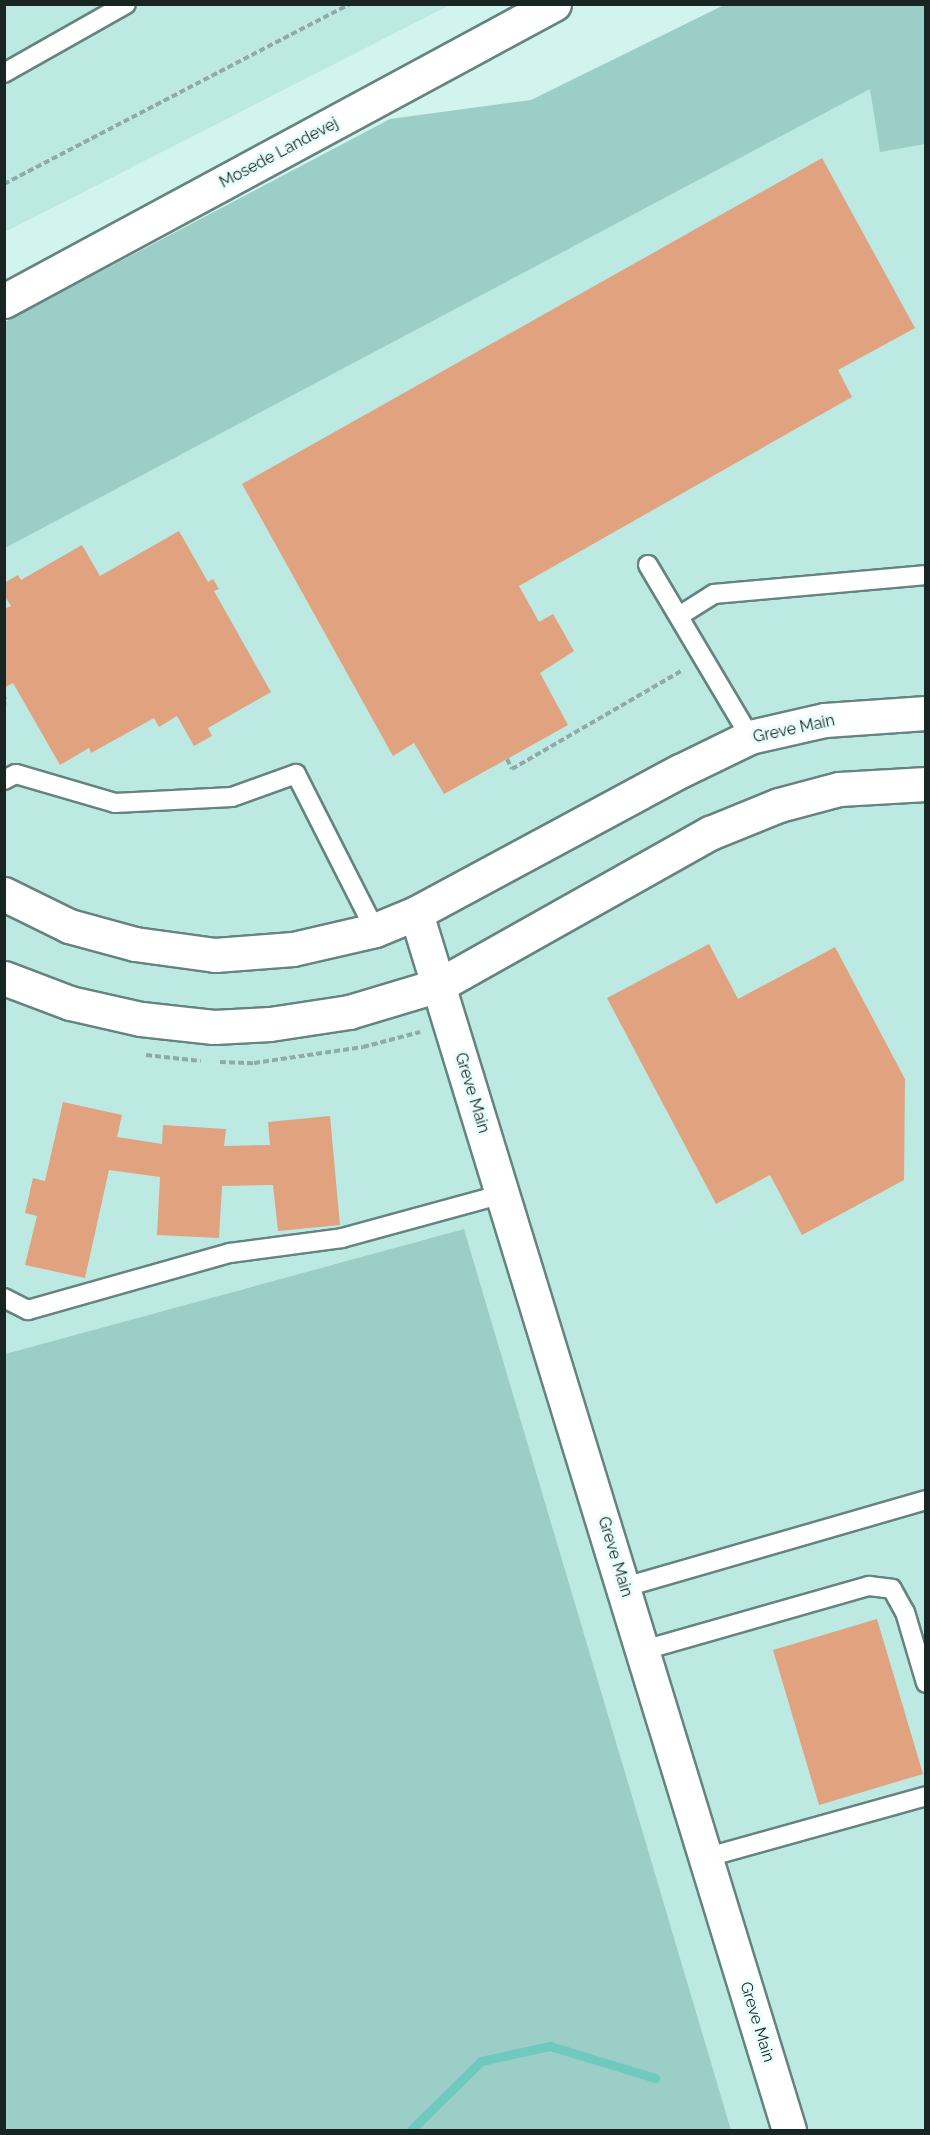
<!DOCTYPE html>
<html>
<head>
<meta charset="utf-8">
<style>
  body { margin:0 }
  #map { position:relative; width:930px; height:2135px; overflow:hidden; background:#d1f4ef; font-family:Raleway,sans-serif }
  div>[style] { position:absolute }
  [style*='--x'] { left:calc(var(--x)*1px); top:calc(var(--y)*1px); width:calc(var(--w)*1px); rotate:calc(var(--a)*1deg) }
  .built>* { inset:0; background:#bde9e3 }
  .green>* { inset:0; background:#9bcec7 }
  .stream>* { height:9px; margin:-4.5px; padding:0 4.5px; transform-origin:4.5px; border-radius:4.5px; background:#6fc9bf }
  .building>* { inset:0; background:#e0a27f }
  .path>* { height:4px; margin-top:-2px; transform-origin:0; background:repeating-linear-gradient(90deg,#90aba7 0 6px,transparent 0 9px) }
  .roads { filter:drop-shadow(2px 0 #658480) drop-shadow(-2px 0 #658480) drop-shadow(0 2px #658480) drop-shadow(0 -2px #658480) }
  .lane>* { height:18px; margin:-9px; padding:0 9px; transform-origin:9px; border-radius:9px; background:#fff }
  .street>* { height:33px; margin:-16.5px; padding:0 16.5px; transform-origin:16.5px; border-radius:16.5px; background:#fff }
  .secondary>* { height:33px; margin:-16.5px; padding:0 16.5px; transform-origin:16.5px; border-radius:16.5px; background:#fff }
  span { translate:-50% -50%; white-space:nowrap; text-align:center; line-height:1.15; -webkit-text-stroke:6px #e9fefb; paint-order:stroke }
  .street-label { font-size:16px; color:#182523 }
  .frame { position:absolute; inset:0; border:6px solid #182523; pointer-events:none }
</style>
</head>
<body>
<div id="map">
  <div class="built">
    <i style="clip-path:polygon(5px 5px,450px 5px,5px 232px)"></i>
    <i style="clip-path:polygon(925px 65px,925px 2130px,731px 2130px,464px 1229px,5px 1354px,5px 548px,870px 89px)"></i>
  </div>
  <div class="green">
    <i style="clip-path:polygon(724px 5px,925px 5px,925px 144px,880px 152px,870px 89px,5px 548px,5px 322px,390px 119px,531px 100px)"></i>
    <i style="clip-path:polygon(464px 1229px,731px 2130px,5px 2130px,5px 1354px)"></i>
  </div>
  <div class="stream">
    <i style="--x:411;--y:2130;--w:98;--a:-44.6"></i>
    <i style="--x:481;--y:2061;--w:71;--a:-12.3"></i>
    <i style="--x:550;--y:2046;--w:110;--a:16.9"></i>
  </div>
  <div class="building">
    <i style="clip-path:polygon(822px 158px,915px 328px,838px 370px,852px 397px,519px 586px,539px 622px,553px 614px,574px 651px,540px 673px,568px 725px,444px 794px,414px 743px,393px 756px,242px 484px)"></i>
    <i style="clip-path:polygon(179px 531px,208px 582px,213px 579px,219px 589px,214px 591px,271px 692px,208px 728px,212px 736px,194px 746px,177px 716px,159px 727px,154px 718px,91px 753px,89px 748px,60px 765px,13px 683px,4px 688px,4px 609px,11px 606px,4px 595px,4px 583px,18px 575px,21px 580px,82px 545px,100px 576px)"></i>
    <i style="clip-path:polygon(709px 944px,738px 999px,835px 947px,905px 1079px,904px 1180px,802px 1235px,770px 1175px,716px 1204px,607px 998px)"></i>
    <i style="clip-path:polygon(63px 1102px,122px 1115px,117px 1137px,162px 1144px,163px 1125px,226px 1129px,224px 1146px,270px 1145px,268px 1122px,330px 1116px,340px 1225px,278px 1231px,273px 1185px,222px 1186px,219px 1238px,157px 1235px,160px 1177px,109px 1170px,85px 1278px,25px 1265px,37px 1216px,25px 1213px,33px 1178px,45px 1181px)"></i>
    <i style="clip-path:polygon(877px 1619px,923px 1774px,819px 1805px,773px 1650px)"></i>
  </div>
  <div class="path">
    <i style="--x:4;--y:184;--w:390;--a:-27.5"></i>
    <i style="--x:4;--y:708;--w:11;--a:-85"></i>
    <i style="--x:507;--y:759;--w:11;--a:63"></i>
    <i style="--x:512;--y:769;--w:198;--a:-30.1"></i>
    <i style="--x:146;--y:1055;--w:55;--a:6.2"></i>
    <i style="--x:220;--y:1062;--w:34;--a:2"></i>
    <i style="--x:254;--y:1063;--w:110;--a:-8.4"></i>
    <i style="--x:363;--y:1047;--w:59;--a:-14.7"></i>
  </div>
  <div class="roads">
    <div class="lane">
      <i style="--x:4;--y:73;--w:140;--a:-29.5"></i>
      <i style="--x:648;--y:565;--w:200;--a:59.3"></i>
      <i style="--x:679;--y:616;--w:41;--a:-32.2"></i>
      <i style="--x:714;--y:594;--w:213;--a:-5.1"></i>
      <i style="--x:4;--y:780;--w:13;--a:-27"></i>
      <i style="--x:16;--y:774;--w:103;--a:16.3"></i>
      <i style="--x:115;--y:803;--w:117;--a:-2.9"></i>
      <i style="--x:232;--y:797;--w:68;--a:-19.8"></i>
      <i style="--x:296;--y:774;--w:175;--a:63.1"></i>
      <i style="--x:4;--y:1298;--w:27;--a:27"></i>
      <i style="--x:28;--y:1310;--w:210;--a:-15.8"></i>
      <i style="--x:230;--y:1253;--w:113;--a:-7.6"></i>
      <i style="--x:342;--y:1238;--w:167;--a:-15.3"></i>
      <i style="--x:625;--y:1587;--w:313;--a:-16.1"></i>
      <i style="--x:644;--y:1650;--w:234;--a:-15.9"></i>
      <i style="--x:869;--y:1586;--w:23;--a:7"></i>
      <i style="--x:892;--y:1589;--w:26;--a:61"></i>
      <i style="--x:905;--y:1612;--w:74;--a:73.5"></i>
      <i style="--x:708;--y:1857;--w:226;--a:-15.6"></i>
    </div>
    <div class="street">
      <i style="--x:4;--y:894;--w:72;--a:26.2"></i>
      <i style="--x:69;--y:926;--w:68;--a:15.3"></i>
      <i style="--x:135;--y:944;--w:81;--a:7.8"></i>
      <i style="--x:215;--y:955;--w:78;--a:-4.4"></i>
      <i style="--x:293;--y:949;--w:84;--a:-13"></i>
      <i style="--x:375;--y:930;--w:44;--a:-22.5"></i>
      <i style="--x:416;--y:913;--w:300;--a:-28.3"></i>
      <i style="--x:680;--y:771;--w:78;--a:-25.9"></i>
      <i style="--x:750;--y:737;--w:77;--a:-12.8"></i>
      <i style="--x:825;--y:720;--w:101;--a:-4"></i>
      <i style="--x:416;--y:913;--w:1273;--a:72.96"></i>
      <i style="--x:4;--y:978;--w:71;--a:20.7"></i>
      <i style="--x:70;--y:1003;--w:73;--a:12.7"></i>
      <i style="--x:141;--y:1019;--w:73;--a:6.3"></i>
      <i style="--x:214;--y:1027;--w:56;--a:-3.1"></i>
      <i style="--x:270;--y:1024;--w:80;--a:-8.6"></i>
      <i style="--x:349;--y:1012;--w:94;--a:-16.7"></i>
      <i style="--x:439;--y:985;--w:311;--a:-29.3"></i>
      <i style="--x:710;--y:833;--w:74;--a:-22.1"></i>
      <i style="--x:779;--y:805;--w:62;--a:-14.9"></i>
      <i style="--x:839;--y:789;--w:87;--a:-3.3"></i>
    </div>
    <div class="secondary">
      <i style="--x:4;--y:301;--w:625;--a:-28.37"></i>
    </div>
  </div>
  <div class="street-label">
    <span style="left:279px;top:153px;rotate:-28deg">Mosede Landevej</span>
    <span style="left:794px;top:729px;rotate:-12deg">Greve Main</span>
    <span style="left:472px;top:1093px;rotate:73deg">Greve Main</span>
    <span style="left:615px;top:1557px;rotate:73deg">Greve Main</span>
    <span style="left:757px;top:2022px;rotate:73deg">Greve Main</span>
  </div>
  <div class="frame"></div>
</div>
</body>
</html>
